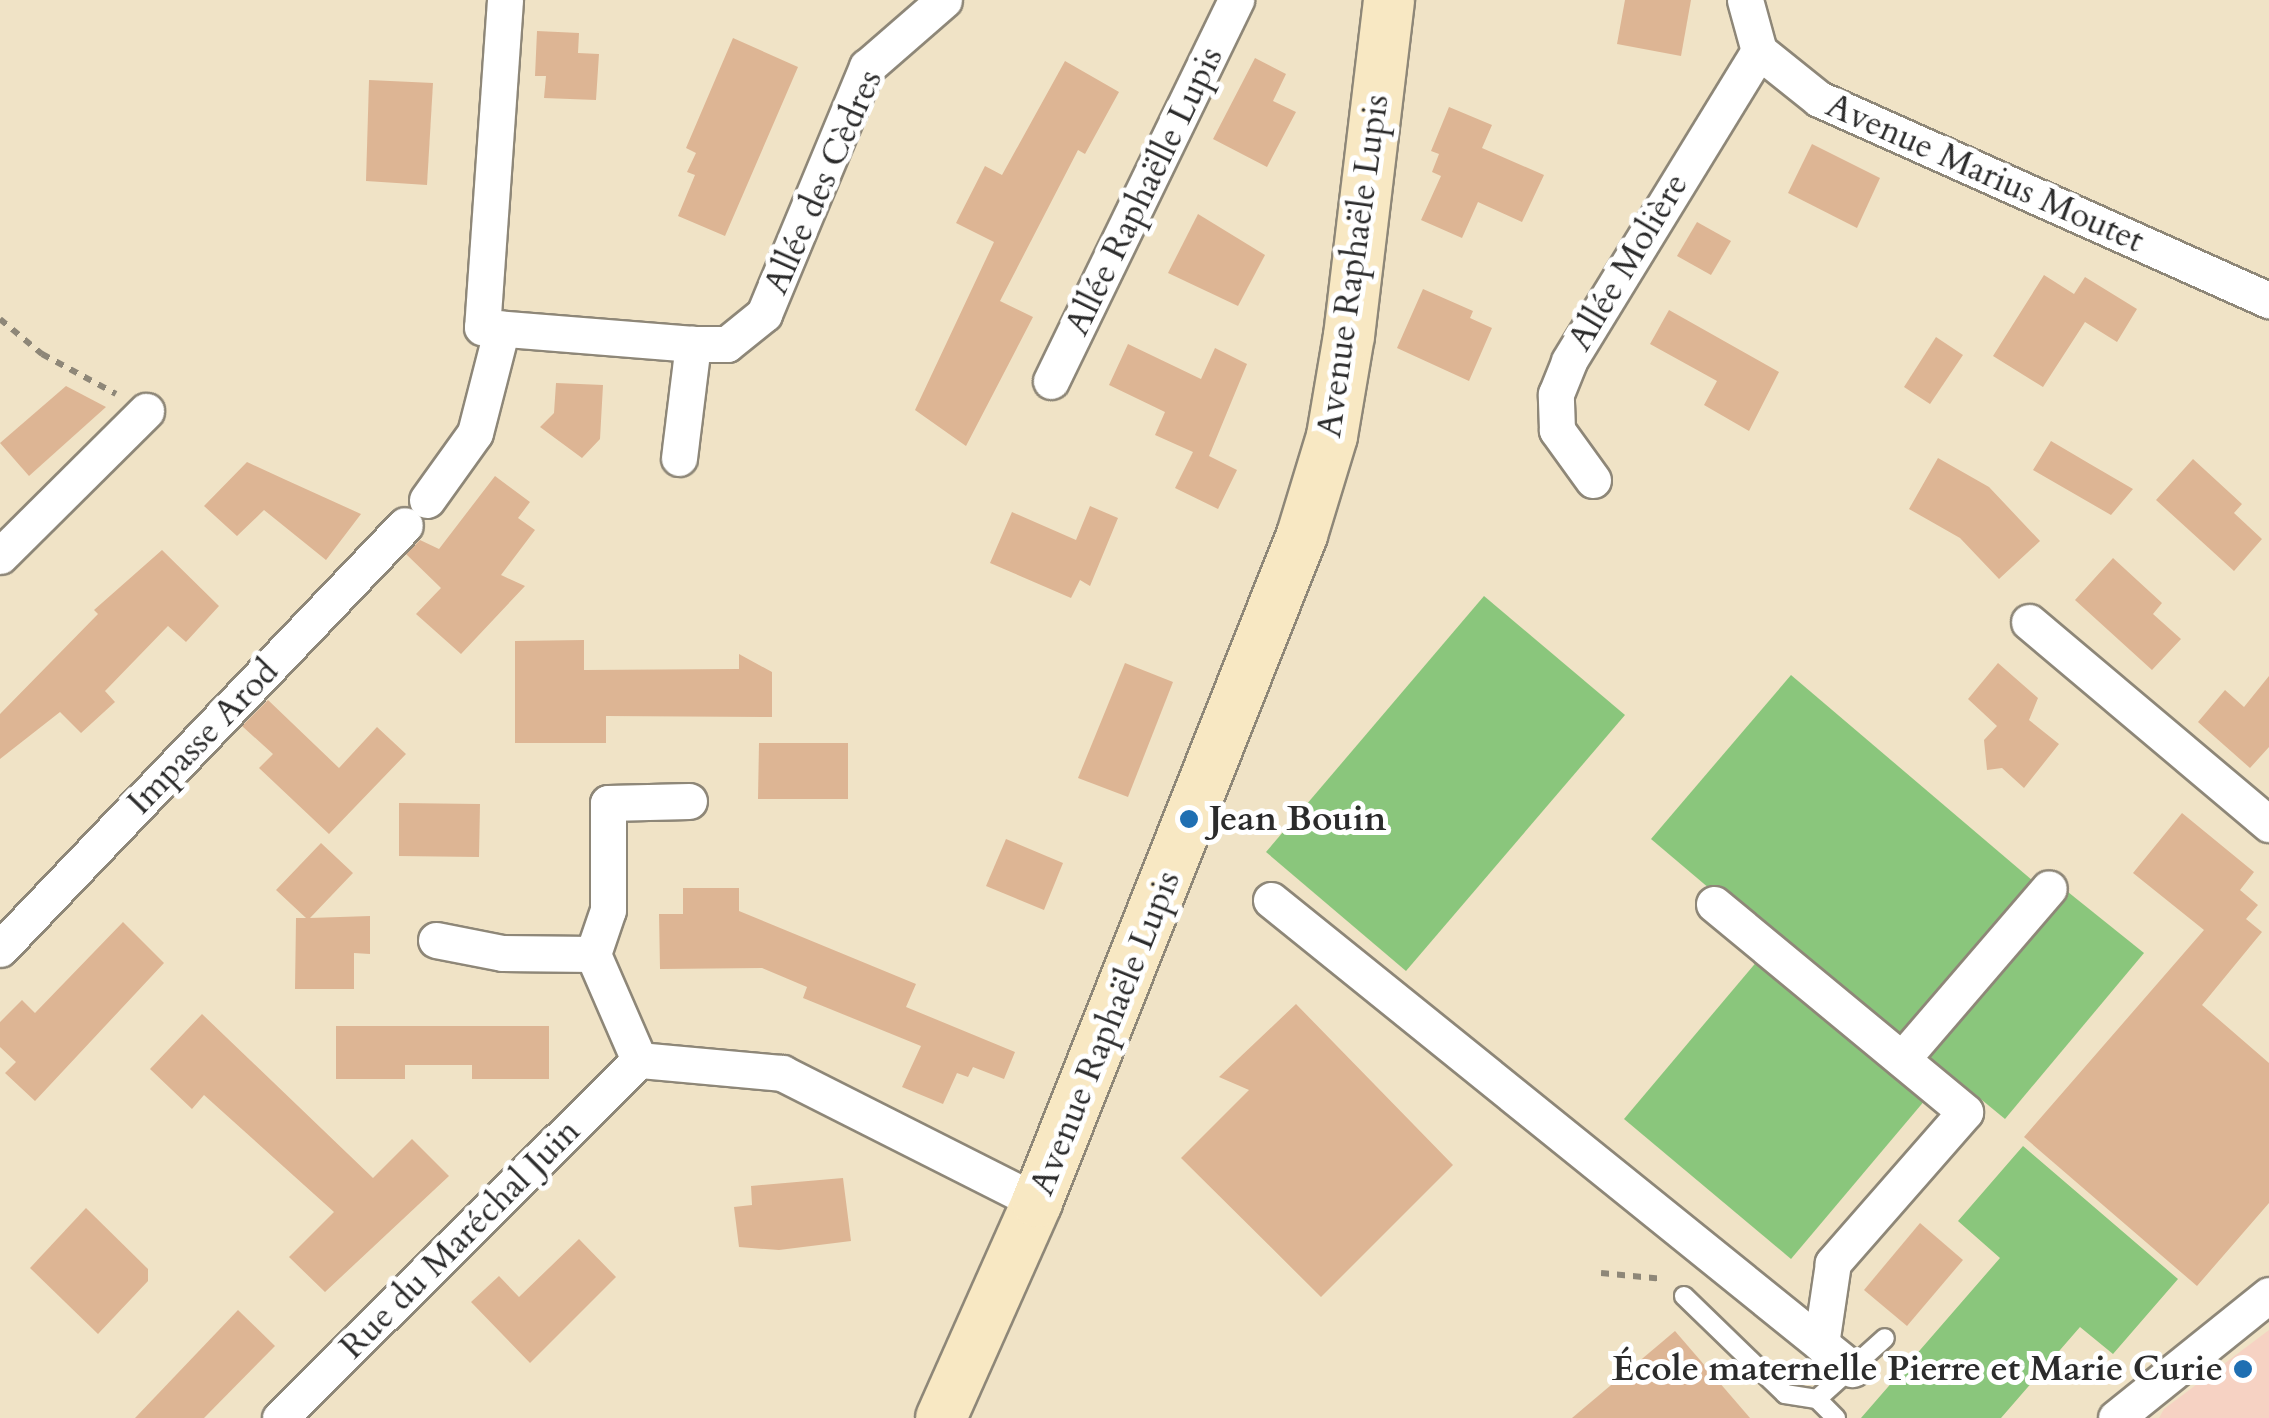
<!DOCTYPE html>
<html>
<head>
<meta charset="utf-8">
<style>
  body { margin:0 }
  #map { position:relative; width:2269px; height:1418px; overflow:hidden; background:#f0e3c6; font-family:Cardo,serif }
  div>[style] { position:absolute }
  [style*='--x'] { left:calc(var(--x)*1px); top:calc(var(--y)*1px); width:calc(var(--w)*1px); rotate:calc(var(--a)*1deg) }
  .built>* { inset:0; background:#f6d2c3 }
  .green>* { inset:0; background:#8ac67c }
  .building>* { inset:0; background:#ddb594 }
  .path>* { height:6px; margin-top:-3px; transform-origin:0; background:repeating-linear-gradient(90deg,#8e8778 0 8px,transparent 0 16px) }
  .roads { filter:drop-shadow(2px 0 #8e8778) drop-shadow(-2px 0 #8e8778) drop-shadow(0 2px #8e8778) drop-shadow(0 -2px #8e8778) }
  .lane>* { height:18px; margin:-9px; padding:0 9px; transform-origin:9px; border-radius:9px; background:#fff }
  .street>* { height:35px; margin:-17.5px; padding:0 17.5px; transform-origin:17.5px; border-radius:17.5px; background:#fff }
  .secondary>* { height:50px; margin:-25px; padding:0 25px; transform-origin:25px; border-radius:25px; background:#f8e8c3 }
  .dots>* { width:28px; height:28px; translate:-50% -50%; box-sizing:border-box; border:5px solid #fff; border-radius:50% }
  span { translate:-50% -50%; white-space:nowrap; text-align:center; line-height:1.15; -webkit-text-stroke:10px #fff; paint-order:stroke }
  .street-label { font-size:35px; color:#2b2b2b }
  .poi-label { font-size:35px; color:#2b2b2b; font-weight:700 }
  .left { translate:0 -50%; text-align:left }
  .right { translate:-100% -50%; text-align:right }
</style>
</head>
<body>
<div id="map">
  <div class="built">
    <i style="clip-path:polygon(2269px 1330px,2269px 1418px,2159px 1418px,2164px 1409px)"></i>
  </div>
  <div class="green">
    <i style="clip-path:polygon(1484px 596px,1625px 715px,1406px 971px,1266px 852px)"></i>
    <i style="clip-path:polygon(1791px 675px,2039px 886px,1900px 1050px,1651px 839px)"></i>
    <i style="clip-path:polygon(2063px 888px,2144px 953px,2005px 1119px,1920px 1049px)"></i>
    <i style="clip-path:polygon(1764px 953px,1931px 1093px,1791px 1259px,1624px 1119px)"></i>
    <i style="clip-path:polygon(2023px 1146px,2178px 1279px,2113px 1354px,2080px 1327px,2001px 1418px,1861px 1418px,2000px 1258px,1958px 1221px)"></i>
  </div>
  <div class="building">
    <i style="clip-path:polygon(1625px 0,1691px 0,1681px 56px,1617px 44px)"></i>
    <i style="clip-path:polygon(537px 31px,579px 33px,578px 53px,599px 54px,596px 100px,544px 98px,546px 76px,535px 76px)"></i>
    <i style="clip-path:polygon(733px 38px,798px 67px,725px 236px,678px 216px,695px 175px,687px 172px,696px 153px,686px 148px)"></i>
    <i style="clip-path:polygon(1255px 58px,1286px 74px,1273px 101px,1296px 112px,1267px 167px,1213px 139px)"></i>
    <i style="clip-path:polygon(1065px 61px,1119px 92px,1085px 154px,1078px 150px,1000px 301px,1033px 317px,966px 446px,915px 410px,994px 242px,956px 223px,985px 166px,1002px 175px)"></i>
    <i style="clip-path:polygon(369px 80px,433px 83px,427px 185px,366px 181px)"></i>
    <i style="clip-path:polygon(1449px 107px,1492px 125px,1482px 148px,1544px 175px,1522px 222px,1478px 202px,1462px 238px,1421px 220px,1441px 176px,1432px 172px,1439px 154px,1431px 151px)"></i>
    <i style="clip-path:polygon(1812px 144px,1880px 178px,1857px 228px,1788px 193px)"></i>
    <i style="clip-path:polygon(1198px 214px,1265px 255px,1238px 306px,1168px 273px)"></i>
    <i style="clip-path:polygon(1697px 222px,1731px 241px,1711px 275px,1677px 256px)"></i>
    <i style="clip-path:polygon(2044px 275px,2074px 294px,2085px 277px,2137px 309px,2117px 342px,2085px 322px,2043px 387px,1993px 356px)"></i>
    <i style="clip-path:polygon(1423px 289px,1473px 311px,1470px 318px,1492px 328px,1469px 381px,1397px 348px)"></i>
    <i style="clip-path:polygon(1669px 310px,1779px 372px,1749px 431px,1704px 405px,1717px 381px,1650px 344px)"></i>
    <i style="clip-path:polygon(1936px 337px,1963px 355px,1930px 404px,1904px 387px)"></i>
    <i style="clip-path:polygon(1128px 344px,1201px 379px,1215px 348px,1247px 364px,1209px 456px,1237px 470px,1218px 509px,1175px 488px,1193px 452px,1155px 435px,1165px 412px,1109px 385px)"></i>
    <i style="clip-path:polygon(556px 383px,603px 385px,600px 439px,582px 458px,540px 427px,554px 413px)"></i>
    <i style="clip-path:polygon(66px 386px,106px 407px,29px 476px,0 443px)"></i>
    <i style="clip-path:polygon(2051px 441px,2090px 464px,2133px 489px,2111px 515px,2033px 470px)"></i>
    <i style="clip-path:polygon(1938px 458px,1989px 487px,2040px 541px,1999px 579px,1960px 538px,1909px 509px)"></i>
    <i style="clip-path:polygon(2193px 459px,2242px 504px,2234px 513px,2262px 539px,2234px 571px,2156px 500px)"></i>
    <i style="clip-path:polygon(247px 462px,286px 480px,361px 514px,326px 560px,264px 510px,237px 536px,204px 506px)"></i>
    <i style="clip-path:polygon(495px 476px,530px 502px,518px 518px,535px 530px,501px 575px,525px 586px,461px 654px,416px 614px,441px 588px,406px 554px,420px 540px,439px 549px)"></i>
    <i style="clip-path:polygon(1090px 506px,1118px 518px,1090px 586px,1080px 580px,1071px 598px,990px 563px,1012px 512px,1076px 540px)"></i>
    <i style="clip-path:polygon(162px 550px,219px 606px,186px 642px,168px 626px,105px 691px,115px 702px,81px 733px,60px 712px,0 759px,0 714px,98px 614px,94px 610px)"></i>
    <i style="clip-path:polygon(2113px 558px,2162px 603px,2153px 614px,2181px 639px,2152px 670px,2075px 600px)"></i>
    <i style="clip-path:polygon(584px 640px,584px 670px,739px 669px,739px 654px,772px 672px,772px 717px,606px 716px,606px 743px,515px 743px,515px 641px)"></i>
    <i style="clip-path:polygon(1125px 663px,1173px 682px,1128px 797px,1078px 778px)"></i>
    <i style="clip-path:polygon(1998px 663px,2038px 698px,2029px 720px,2059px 744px,2024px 788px,2002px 768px,1987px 770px,1984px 740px,1997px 726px,1968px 699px)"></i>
    <i style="clip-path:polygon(2269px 676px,2269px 747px,2250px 768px,2198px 722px,2225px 690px,2244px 707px)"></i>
    <i style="clip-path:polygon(268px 700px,339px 768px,377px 727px,406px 754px,329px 834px,259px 768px,273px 754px,242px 726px)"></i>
    <i style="clip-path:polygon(759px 743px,848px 743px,848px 799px,758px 799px)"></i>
    <i style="clip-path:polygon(399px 803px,480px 804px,479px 857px,399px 856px)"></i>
    <i style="clip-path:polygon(2182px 813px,2254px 872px,2240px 890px,2258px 905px,2246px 919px,2262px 932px,2202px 1005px,2269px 1063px,2269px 1203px,2197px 1286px,2024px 1137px,2204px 930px,2133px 873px)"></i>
    <i style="clip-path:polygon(1006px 839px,1063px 863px,1044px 910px,986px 886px)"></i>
    <i style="clip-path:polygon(321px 843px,353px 873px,310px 918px,370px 916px,370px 954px,354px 953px,354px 989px,295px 989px,296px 918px,306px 918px,276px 890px)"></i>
    <i style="clip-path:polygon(683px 888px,739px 888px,739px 911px,916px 984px,906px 1007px,1015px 1052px,1004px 1079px,973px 1067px,968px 1077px,957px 1073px,943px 1104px,902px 1087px,921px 1046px,803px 998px,807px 987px,762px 968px,660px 969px,659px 914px,683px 914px)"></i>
    <i style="clip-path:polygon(123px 922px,164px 963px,35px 1101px,5px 1073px,16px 1062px,0 1047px,0 1022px,22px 1000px,35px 1013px)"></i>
    <i style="clip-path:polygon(1296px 1004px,1453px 1165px,1321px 1297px,1181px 1158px,1249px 1090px,1219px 1077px)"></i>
    <i style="clip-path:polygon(202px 1014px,373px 1178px,412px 1139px,449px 1176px,325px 1292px,289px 1257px,334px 1212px,204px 1095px,192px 1109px,150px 1069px)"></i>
    <i style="clip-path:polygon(336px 1026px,549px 1026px,549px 1079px,472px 1079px,472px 1065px,405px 1065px,405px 1079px,336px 1079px)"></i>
    <i style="clip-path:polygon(843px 1178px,851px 1241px,779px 1250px,739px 1247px,734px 1207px,752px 1205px,751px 1186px)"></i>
    <i style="clip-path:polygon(86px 1208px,148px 1269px,148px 1281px,98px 1334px,30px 1268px)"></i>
    <i style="clip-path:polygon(1920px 1223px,1963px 1260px,1907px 1326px,1864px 1290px)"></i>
    <i style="clip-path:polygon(579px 1239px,616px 1277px,530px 1363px,471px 1302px,499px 1276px,519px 1297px)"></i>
    <i style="clip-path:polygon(238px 1310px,275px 1346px,204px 1418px,135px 1418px)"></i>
    <i style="clip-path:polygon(1675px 1331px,1750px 1418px,1572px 1418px)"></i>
  </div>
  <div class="path">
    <i style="--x:0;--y:319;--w:55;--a:39.8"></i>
    <i style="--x:42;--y:354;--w:84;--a:28.4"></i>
    <i style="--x:1601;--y:1273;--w:63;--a:5.4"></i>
  </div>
  <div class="roads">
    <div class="lane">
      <i style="--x:1684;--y:1296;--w:141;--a:44.1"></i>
      <i style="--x:1785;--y:1394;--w:32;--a:9"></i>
      <i style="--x:1836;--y:1418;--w:27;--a:-135"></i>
      <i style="--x:1817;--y:1399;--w:91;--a:-41.9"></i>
    </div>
    <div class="street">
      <i style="--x:505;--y:0;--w:328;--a:94"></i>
      <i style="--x:482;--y:327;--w:212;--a:4.6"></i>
      <i style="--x:693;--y:344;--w:34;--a:0"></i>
      <i style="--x:727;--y:344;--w:48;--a:-39"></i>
      <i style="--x:764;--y:314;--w:268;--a:-67.4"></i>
      <i style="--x:867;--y:67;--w:102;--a:-41"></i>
      <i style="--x:1745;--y:0;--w:53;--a:74.6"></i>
      <i style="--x:1759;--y:51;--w:77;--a:38.7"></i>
      <i style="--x:1819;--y:99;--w:493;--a:24.1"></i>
      <i style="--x:1051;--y:381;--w:424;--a:-64.1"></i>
      <i style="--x:679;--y:458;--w:115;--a:-83"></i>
      <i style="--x:1593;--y:480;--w:62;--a:-125.8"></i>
      <i style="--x:1557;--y:430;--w:36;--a:-92"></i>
      <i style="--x:1556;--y:394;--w:35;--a:-68"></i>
      <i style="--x:1569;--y:361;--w:364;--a:-58.5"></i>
      <i style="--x:427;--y:500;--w:82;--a:-54.4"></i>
      <i style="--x:475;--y:433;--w:108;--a:-75.6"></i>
      <i style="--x:0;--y:556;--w:206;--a:-44.8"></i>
      <i style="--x:2029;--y:622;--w:314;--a:40.1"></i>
      <i style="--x:1271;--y:900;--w:747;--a:38.91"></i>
      <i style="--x:1714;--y:904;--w:326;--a:39.6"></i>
      <i style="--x:1965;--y:1112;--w:201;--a:131.2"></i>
      <i style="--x:1833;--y:1263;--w:82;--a:98.4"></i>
      <i style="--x:436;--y:940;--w:67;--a:11.1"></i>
      <i style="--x:502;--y:953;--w:91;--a:0.6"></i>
      <i style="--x:0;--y:949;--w:586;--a:-46.31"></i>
      <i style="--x:1902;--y:1059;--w:225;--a:-49.3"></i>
      <i style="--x:639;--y:1060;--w:144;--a:5.2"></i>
      <i style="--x:782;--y:1073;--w:286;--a:26.8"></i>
      <i style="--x:639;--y:1060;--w:116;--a:-113.5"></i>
      <i style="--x:593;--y:954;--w:46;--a:-71.2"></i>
      <i style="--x:608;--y:910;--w:107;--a:-90"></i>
      <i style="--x:608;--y:803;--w:81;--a:-1.4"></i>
      <i style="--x:280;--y:1418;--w:507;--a:-44.92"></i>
      <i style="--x:2116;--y:1418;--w:196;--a:-38.8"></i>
    </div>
    <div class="secondary">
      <i style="--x:941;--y:1418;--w:236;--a:-66"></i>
      <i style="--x:1037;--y:1202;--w:718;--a:-68.33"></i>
      <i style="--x:1302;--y:535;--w:103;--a:-73.1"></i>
      <i style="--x:1332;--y:436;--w:101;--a:-80.4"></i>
      <i style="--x:1349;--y:336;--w:338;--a:-83.2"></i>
    </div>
  </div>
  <div class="dots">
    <i style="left:1189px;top:819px;background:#1f6fb2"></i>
    <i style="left:2243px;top:1369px;background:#1f6fb2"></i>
  </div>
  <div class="street-label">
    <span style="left:1985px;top:173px;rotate:24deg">Avenue Marius Moutet</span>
    <span style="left:823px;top:182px;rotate:-66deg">Allée des Cèdres</span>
    <span style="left:1144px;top:191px;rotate:-64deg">Allée Raphaëlle Lupis</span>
    <span style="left:1628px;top:262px;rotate:-59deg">Allée Molière</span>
    <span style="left:1353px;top:266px;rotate:-82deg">Avenue Raphaële Lupis</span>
    <span style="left:203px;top:737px;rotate:-46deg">Impasse Arod</span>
    <span style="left:1105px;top:1033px;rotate:-68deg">Avenue Raphaële Lupis</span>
    <span style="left:460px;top:1239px;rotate:-45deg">Rue du Maréchal Juin</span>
  </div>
  <div class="poi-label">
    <span class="left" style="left:1209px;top:819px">Jean Bouin</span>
    <span class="right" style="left:2223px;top:1369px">École maternelle Pierre et Marie Curie</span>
  </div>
</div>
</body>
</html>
